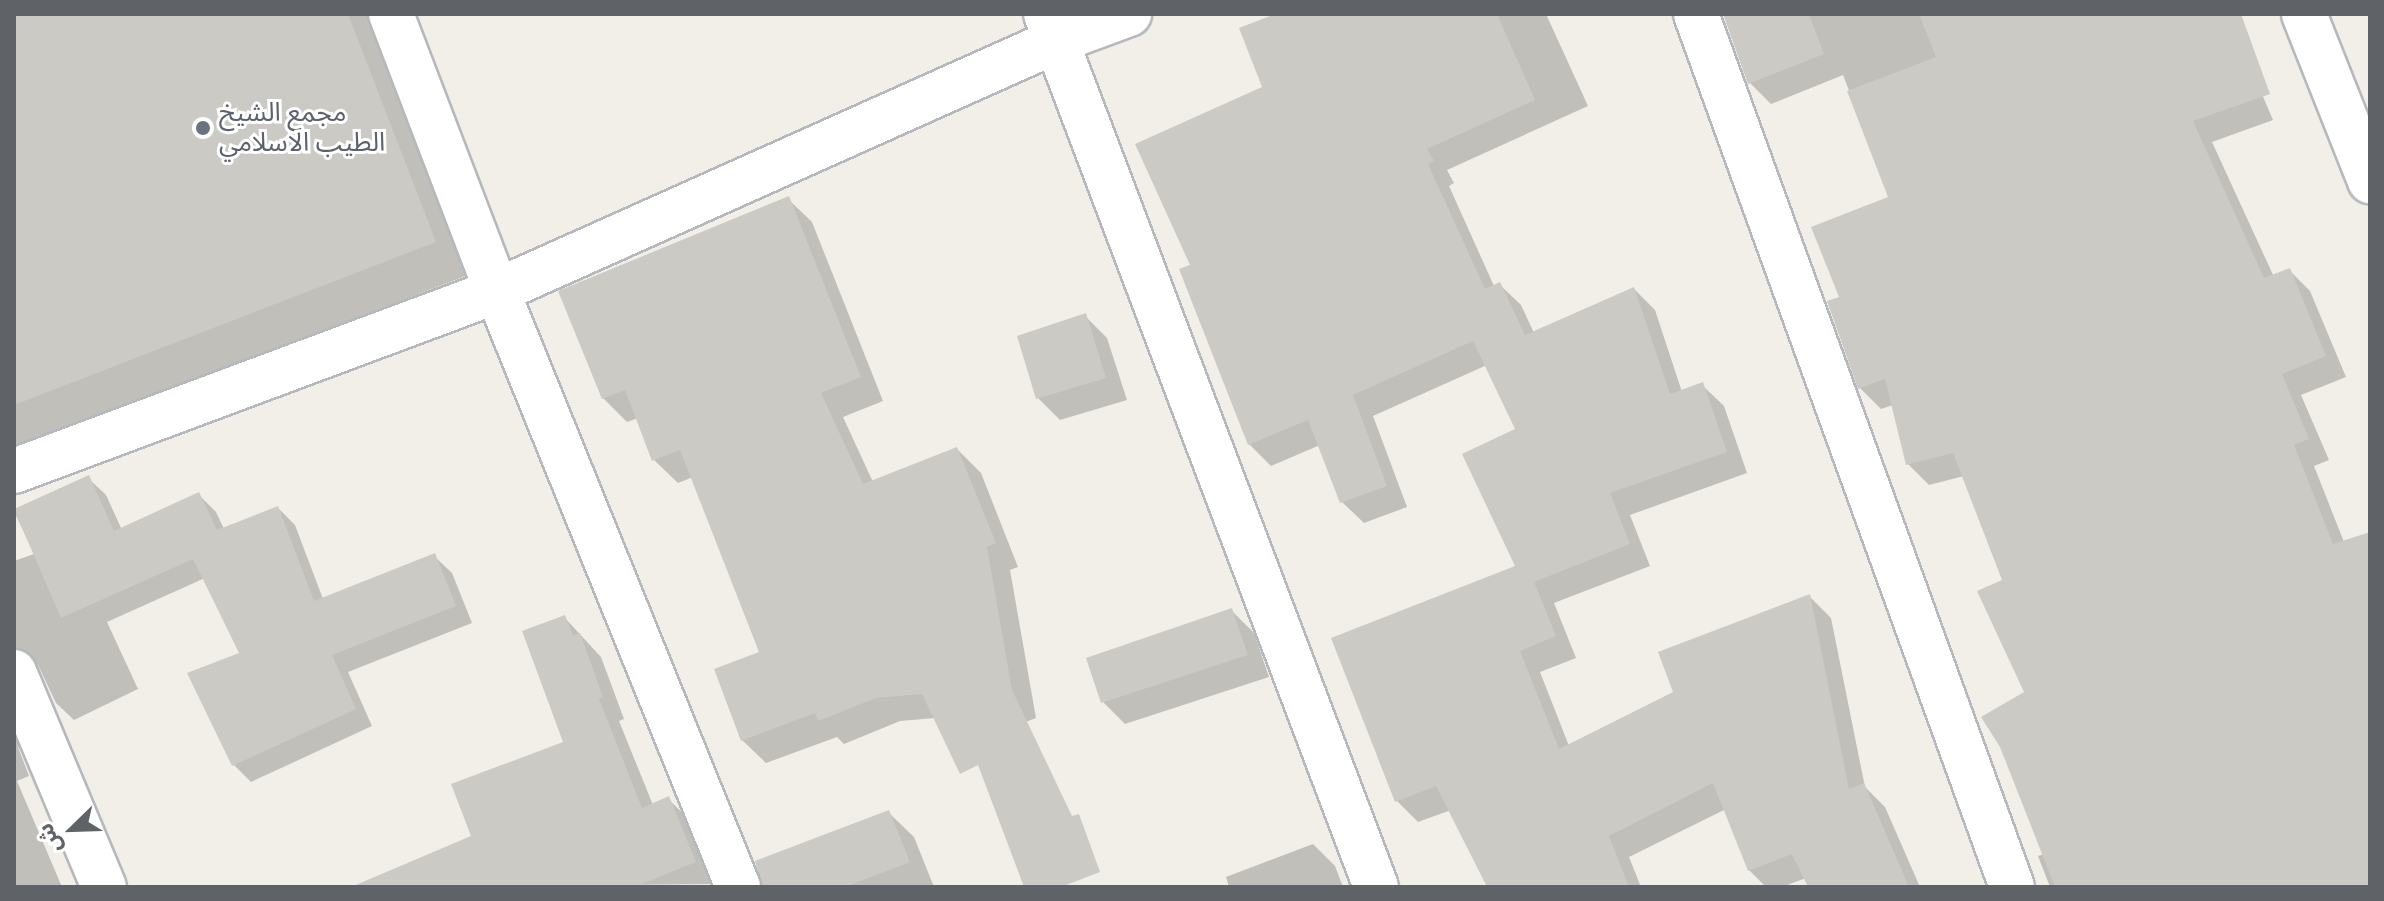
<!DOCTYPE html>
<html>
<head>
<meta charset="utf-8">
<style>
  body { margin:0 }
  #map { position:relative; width:2384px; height:901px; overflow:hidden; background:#f1efe8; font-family:"Nunito Sans","Noto Sans Arabic",sans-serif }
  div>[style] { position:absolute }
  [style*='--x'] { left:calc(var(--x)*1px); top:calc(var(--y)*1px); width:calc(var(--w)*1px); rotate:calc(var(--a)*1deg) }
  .shadow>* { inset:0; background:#0003 }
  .building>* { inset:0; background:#cccac5 }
  .roads { filter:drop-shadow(2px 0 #b5b8bc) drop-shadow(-2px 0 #b5b8bc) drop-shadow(0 2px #b5b8bc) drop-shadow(0 -2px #b5b8bc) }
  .street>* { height:44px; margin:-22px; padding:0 22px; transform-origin:22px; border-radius:22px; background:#fff }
  .dots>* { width:22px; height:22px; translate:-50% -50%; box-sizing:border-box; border:4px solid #fff; border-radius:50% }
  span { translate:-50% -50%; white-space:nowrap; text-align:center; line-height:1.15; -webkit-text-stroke:6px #fff; paint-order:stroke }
  .worship-label { font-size:26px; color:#5b616d }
  .left { translate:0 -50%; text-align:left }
  .frame { position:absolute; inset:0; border:16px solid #5f6368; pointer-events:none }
  .north { position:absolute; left:32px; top:789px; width:80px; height:80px; -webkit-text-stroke:6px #fff; paint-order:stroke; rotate:247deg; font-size:22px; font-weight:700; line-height:32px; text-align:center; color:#5f6368 }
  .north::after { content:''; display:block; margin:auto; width:28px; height:36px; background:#5f6368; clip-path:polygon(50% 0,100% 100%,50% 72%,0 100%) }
</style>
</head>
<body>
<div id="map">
  <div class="shadow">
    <i style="clip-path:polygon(14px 14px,367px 14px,468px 275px,14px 450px)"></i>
    <i style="clip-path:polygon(1280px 14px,1546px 14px,1588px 106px,1447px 170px,1454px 183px,1449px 186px,1494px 286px,1499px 284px,1521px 305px,1534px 333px,1634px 289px,1655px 310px,1682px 392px,1702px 385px,1724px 406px,1747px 473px,1630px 515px,1650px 566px,1554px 603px,1576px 658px,1540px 672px,1569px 746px,1675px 693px,1809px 596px,1831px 618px,1865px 787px,1885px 807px,1920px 887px,1810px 887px,1806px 878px,1782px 887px,1766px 887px,1749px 870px,1726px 809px,1629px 857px,1641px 887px,1489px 887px,1451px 810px,1418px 822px,1397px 801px,1518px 567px,1517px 430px,1487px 365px,1373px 416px,1407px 507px,1364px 523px,1342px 502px,1320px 445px,1271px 466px,1249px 444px,1193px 266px,1265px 88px)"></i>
    <i style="clip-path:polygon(1724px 14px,2222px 14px,2232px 24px,2273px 120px,2212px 142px,2274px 277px,2289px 270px,2310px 291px,2346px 377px,2301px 395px,2329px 460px,2314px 466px,2344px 542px,2370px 534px,2370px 887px,2050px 887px,2038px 856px,2044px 854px,2027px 692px,2005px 581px,1964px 476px,1929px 485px,1908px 464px,1893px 405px,1881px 409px,1860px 388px,1829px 303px,1841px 298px,1891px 198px,1843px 75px,1771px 104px,1750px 83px)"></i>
    <i style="clip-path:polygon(788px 199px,812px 222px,883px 401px,843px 417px,873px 482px,957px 449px,981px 473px,1018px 567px,1010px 570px,1036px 718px,961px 746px,935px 718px,900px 721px,844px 744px,837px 737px,766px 763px,742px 740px,761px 653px,693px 477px,678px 483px,654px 460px,638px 418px,627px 422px,603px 398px)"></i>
    <i style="clip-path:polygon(1085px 316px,1107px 338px,1127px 400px,1060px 420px,1038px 398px,1020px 337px)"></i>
    <i style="clip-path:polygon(88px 478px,106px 495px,122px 530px,199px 495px,216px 512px,224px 529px,278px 508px,295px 525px,323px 599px,434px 556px,452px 573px,472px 623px,348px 672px,372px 726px,251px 782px,234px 765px,242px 654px,205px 578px,107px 622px,138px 689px,74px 720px,56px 703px,38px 665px,21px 666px,14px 672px,14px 561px,34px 554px,14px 511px)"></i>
    <i style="clip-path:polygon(1232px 611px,1254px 633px,1269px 677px,1125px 724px,1103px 702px)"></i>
    <i style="clip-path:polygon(564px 617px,601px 657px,624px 719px,619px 721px,653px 805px,668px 799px,690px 820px,716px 884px,388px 887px,473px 837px,566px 743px)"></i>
    <i style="clip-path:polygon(14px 711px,26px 744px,18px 747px,29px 776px,17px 781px,62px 887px,14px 887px)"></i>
    <i style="clip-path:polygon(888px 812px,914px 837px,934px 887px,799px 887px)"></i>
    <i style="clip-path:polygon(1313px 844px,1335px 866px,1343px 887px,1229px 887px,1226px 877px)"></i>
  </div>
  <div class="building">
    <i style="clip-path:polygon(14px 14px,348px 14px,436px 242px,14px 405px)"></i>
    <i style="clip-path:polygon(1275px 14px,1497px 14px,1535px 100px,1427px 149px,1434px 161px,1428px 164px,1485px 289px,1500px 282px,1525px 335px,1634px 287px,1670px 394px,1703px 382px,1727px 452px,1610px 493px,1630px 544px,1534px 582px,1556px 636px,1520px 651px,1559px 749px,1673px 692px,1658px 652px,1810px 594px,1849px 789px,1864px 783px,1909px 887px,1808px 887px,1792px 854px,1748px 871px,1713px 783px,1609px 836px,1629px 887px,1487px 887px,1436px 786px,1395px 802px,1331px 638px,1515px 566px,1462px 454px,1515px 429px,1473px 341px,1353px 395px,1387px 486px,1340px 503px,1308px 420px,1248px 445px,1179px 269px,1190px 265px,1135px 144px,1262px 87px,1239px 28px)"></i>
    <i style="clip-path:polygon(1723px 14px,1809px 14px,1824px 54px,1748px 84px)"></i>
    <i style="clip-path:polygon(1919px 14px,2241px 14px,2270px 94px,2193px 121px,2264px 278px,2290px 268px,2326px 356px,2282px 374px,2309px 439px,2294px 445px,2333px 544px,2370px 532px,2370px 887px,2055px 887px,2000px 747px,1981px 717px,2024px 692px,1977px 591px,2002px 580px,1953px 453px,1906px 465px,1885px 379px,1858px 389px,1827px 301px,1839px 297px,1811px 227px,1888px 197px,1847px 91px,1936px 57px)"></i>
    <i style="clip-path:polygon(789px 196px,861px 377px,821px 393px,863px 484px,957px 447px,996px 543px,987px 547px,1012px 690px,1072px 816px,1079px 814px,1100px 872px,1061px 887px,1024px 887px,978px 765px,960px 774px,922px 694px,876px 698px,818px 721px,815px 713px,741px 741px,714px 669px,759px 652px,680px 450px,652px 461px,625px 390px,602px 399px,558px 291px)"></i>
    <i style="clip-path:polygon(1086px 313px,1106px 378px,1036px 399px,1017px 336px)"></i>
    <i style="clip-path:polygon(89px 475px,114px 531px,199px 492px,217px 530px,278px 506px,314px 601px,435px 553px,456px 606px,332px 655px,356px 709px,232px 766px,187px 673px,239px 653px,193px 559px,61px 618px,14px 509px)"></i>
    <i style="clip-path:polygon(1232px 608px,1248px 655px,1101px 703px,1086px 658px)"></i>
    <i style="clip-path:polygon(565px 615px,573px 636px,580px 633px,603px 697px,599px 699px,642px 808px,669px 796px,696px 862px,634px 887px,351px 887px,471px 836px,451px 784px,563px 742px,522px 631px)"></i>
    <i style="clip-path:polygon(889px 810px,910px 862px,845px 887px,762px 887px,755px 861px)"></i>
  </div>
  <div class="roads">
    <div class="street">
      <i style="--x:391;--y:14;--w:297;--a:69.1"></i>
      <i style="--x:497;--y:291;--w:643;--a:67.98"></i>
      <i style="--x:1046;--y:14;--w:933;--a:69.29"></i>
      <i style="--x:1696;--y:14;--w:928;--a:70.1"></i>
      <i style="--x:2304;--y:14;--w:180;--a:68.4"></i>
      <i style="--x:14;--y:471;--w:515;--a:-20.44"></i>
      <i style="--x:497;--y:291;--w:612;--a:-24.1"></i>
      <i style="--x:1056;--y:41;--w:78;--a:-20.3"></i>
      <i style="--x:14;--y:672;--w:233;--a:67.3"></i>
    </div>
  </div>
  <div class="dots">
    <i style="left:203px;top:128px;background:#6b7280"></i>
  </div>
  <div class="worship-label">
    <span class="left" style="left:219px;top:128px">مجمع الشيخ<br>الطيب الاسلامي</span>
  </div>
  <div class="frame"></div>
  <div class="north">ش</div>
</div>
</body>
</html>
